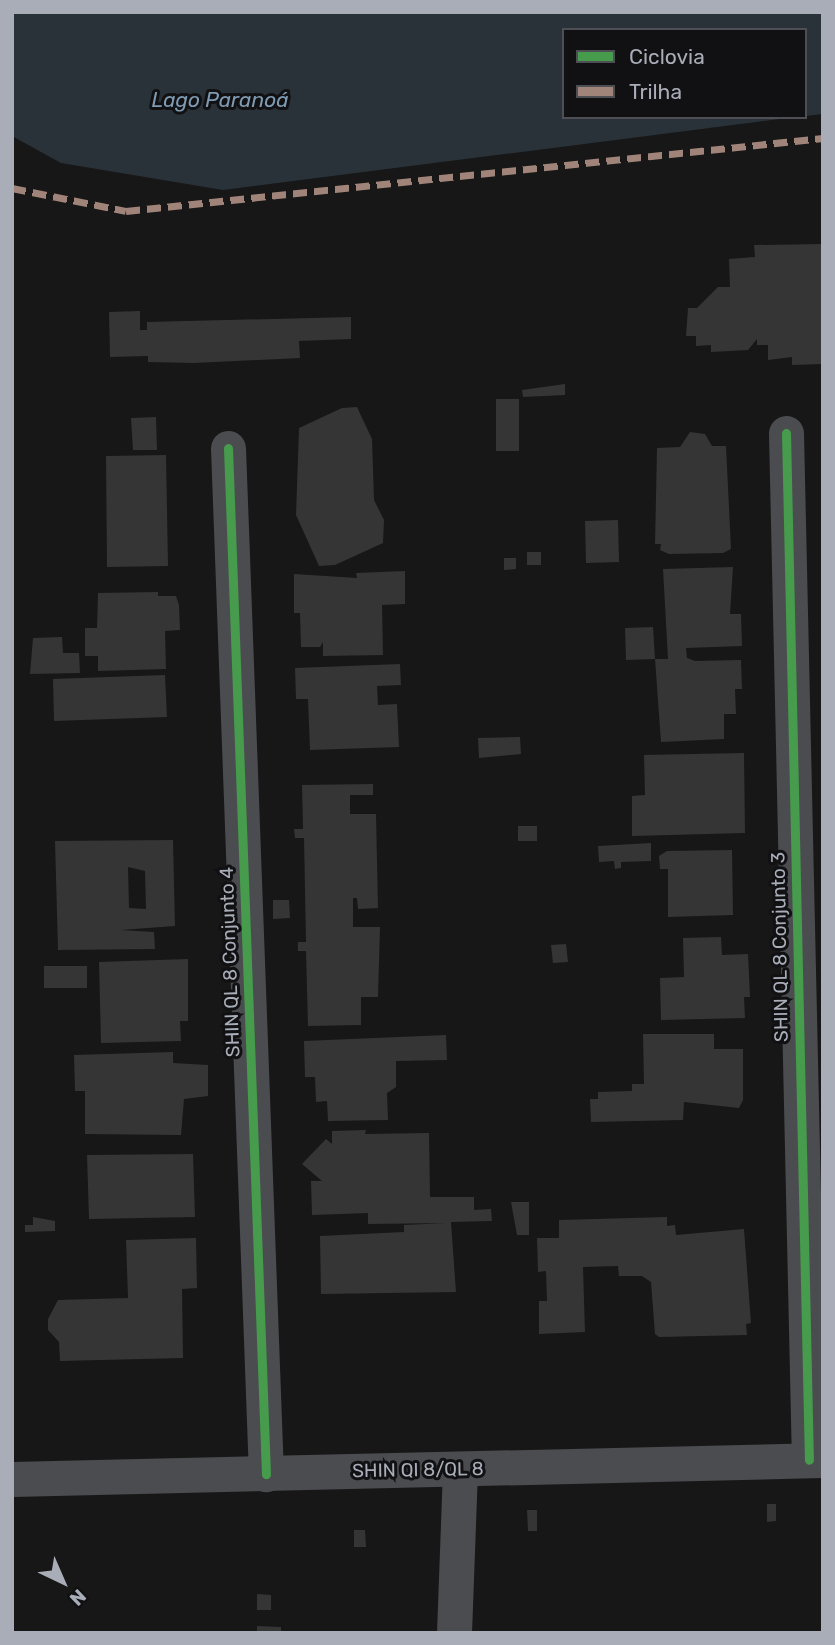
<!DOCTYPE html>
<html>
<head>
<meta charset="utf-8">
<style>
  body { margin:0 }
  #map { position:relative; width:835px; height:1645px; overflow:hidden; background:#171717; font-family:Rubik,sans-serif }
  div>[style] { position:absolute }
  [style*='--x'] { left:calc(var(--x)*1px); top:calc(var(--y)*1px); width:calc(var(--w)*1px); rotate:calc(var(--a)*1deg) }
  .water>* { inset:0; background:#2a3239 }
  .building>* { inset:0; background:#353536 }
  .minor>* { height:35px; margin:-17.5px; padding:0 17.5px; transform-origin:17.5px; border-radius:17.5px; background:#4b4c50 }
  .quiet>* { height:7px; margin-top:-3.5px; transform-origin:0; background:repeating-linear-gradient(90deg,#a18479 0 14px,transparent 0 21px) }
  .cycleway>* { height:9px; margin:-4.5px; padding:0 4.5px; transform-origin:4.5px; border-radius:4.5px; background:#469c4c }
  span { translate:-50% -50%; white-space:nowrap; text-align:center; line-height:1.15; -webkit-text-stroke:6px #111113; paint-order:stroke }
  .street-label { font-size:19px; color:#a8adb8 }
  .water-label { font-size:21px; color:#7f9bb3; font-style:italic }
  .frame { position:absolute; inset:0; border:14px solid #a8adb8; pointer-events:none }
  .legend { position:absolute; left:562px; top:28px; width:245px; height:91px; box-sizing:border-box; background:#111113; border:2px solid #4d4f55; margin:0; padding:9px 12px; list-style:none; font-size:21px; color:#a8adb8 }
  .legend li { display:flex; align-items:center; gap:14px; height:35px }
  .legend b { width:35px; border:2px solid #4d4f55 }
  .north { position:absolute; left:28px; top:1547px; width:70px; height:70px; -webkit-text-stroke:5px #111113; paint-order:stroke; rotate:136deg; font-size:19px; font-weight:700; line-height:28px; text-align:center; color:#a8adb8 }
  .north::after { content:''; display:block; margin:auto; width:24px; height:32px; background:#a8adb8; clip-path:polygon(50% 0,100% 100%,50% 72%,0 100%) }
</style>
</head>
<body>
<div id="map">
  <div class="water">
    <i style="clip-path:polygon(12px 12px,823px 12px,823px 114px,805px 116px,805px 30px,564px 30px,564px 117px,795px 117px,223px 190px,61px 163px,12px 136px)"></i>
  </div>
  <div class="building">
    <i style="clip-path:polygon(823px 244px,823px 364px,792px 365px,792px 357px,768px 360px,768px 345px,757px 345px,757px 339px,748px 350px,711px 352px,711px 345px,696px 346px,696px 336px,686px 336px,688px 308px,697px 308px,718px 287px,730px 287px,729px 259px,755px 257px,754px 245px)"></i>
    <i style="clip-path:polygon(140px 311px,140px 330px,147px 330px,147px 322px,351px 317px,351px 339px,299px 341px,300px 358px,194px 363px,148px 362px,148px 356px,110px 357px,109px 312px)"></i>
    <i style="clip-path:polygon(565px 384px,565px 395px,523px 397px,522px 390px)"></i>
    <i style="clip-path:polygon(496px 399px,519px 399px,519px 451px,496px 451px)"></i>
    <i style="clip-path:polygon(357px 407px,372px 439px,374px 500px,384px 520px,383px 543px,335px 565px,319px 566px,296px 515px,299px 428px,342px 408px)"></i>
    <i style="clip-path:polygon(156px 417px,157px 450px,133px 450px,131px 418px)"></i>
    <i style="clip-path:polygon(690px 432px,705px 434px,712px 446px,726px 446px,731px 549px,723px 553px,669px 554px,660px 550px,661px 544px,655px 544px,657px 448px,680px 447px)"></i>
    <i style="clip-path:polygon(166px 455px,168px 566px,107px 567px,106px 456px)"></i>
    <i style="clip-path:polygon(618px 520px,619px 562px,586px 563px,585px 521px)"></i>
    <i style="clip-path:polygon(527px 552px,541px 552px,541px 565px,527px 565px)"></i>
    <i style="clip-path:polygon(504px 558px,516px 558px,516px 569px,504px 570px)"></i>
    <i style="clip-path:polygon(733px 567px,730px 614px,741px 614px,742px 646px,686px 648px,687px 658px,695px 661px,741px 660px,742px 689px,735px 689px,736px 714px,724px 714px,724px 739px,661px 742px,655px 659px,668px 659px,663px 569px)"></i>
    <i style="clip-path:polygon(405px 571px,405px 604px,382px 605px,383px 655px,323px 656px,323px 642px,320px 647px,301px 647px,300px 613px,294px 613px,294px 574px,357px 578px,356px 573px)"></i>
    <i style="clip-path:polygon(158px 592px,158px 596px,176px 596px,179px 605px,180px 630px,165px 631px,166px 669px,98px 671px,98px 656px,85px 656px,85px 628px,97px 628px,98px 593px)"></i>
    <i style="clip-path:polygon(653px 627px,655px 659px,626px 660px,625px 628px)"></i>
    <i style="clip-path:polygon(62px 637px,63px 653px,79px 653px,80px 673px,30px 674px,33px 638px)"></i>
    <i style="clip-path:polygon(400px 664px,401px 685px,377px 686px,378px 705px,397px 704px,399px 747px,310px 750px,308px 699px,296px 699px,295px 668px)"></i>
    <i style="clip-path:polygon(165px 675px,167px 717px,54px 721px,53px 679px)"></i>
    <i style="clip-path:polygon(520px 737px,521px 754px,479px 758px,478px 738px)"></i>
    <i style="clip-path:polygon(744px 753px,745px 833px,632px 836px,632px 796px,645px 795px,644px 755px)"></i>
    <i style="clip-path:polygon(373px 784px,373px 795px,350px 795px,350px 814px,376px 814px,378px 908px,358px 909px,357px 898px,353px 898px,353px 927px,380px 927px,378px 997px,361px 997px,361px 1025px,308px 1026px,306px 951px,298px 951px,298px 942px,306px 942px,304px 838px,295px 838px,294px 829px,303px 829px,302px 785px)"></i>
    <i style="clip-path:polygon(518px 826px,537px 826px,537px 841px,518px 841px)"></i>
    <i style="clip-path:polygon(evenodd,173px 840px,175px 926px,121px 930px,154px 932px,155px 949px,58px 950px,55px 841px,173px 840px,128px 867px,145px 871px,146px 909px,129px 908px,128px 867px)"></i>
    <i style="clip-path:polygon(651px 843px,651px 861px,621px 862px,621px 868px,615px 869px,614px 861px,599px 862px,598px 846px)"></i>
    <i style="clip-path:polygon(732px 850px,733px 915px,668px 917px,668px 869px,660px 869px,659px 856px,667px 851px)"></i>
    <i style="clip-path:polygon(273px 900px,289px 900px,290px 918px,273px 919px)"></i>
    <i style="clip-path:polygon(721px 937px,722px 955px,748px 954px,750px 997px,744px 997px,745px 1018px,661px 1020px,660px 978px,684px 977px,683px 938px)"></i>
    <i style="clip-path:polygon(566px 944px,568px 962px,553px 963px,551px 945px)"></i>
    <i style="clip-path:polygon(188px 959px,188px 1021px,180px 1021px,181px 1041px,101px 1043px,99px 962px)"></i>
    <i style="clip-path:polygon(44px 966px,87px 966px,87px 988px,44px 988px)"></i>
    <i style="clip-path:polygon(643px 1034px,714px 1034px,714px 1049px,743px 1049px,743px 1100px,739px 1108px,684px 1102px,683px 1120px,591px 1122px,590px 1099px,598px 1099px,598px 1092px,632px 1091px,632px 1084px,644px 1084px)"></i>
    <i style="clip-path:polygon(446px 1035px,447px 1060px,396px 1061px,396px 1087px,387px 1093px,388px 1120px,328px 1121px,327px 1101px,316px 1102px,315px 1077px,305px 1077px,304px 1041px)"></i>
    <i style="clip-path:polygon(173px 1052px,173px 1063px,208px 1065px,208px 1096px,184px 1099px,181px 1135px,85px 1134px,85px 1091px,75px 1091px,74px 1055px)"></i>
    <i style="clip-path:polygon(366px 1130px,365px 1134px,429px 1133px,430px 1197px,474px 1197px,474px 1210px,491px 1209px,492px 1221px,451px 1222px,456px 1292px,321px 1294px,320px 1236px,404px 1232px,404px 1225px,446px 1223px,368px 1224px,368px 1213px,312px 1215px,311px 1181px,322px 1181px,302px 1164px,326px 1139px,332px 1144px,332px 1131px)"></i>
    <i style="clip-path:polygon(193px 1154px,195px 1217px,89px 1219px,87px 1155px)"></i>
    <i style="clip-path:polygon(511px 1202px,529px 1202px,529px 1235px,517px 1235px)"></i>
    <i style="clip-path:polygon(33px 1217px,55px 1221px,55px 1231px,25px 1232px,25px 1225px,33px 1225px)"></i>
    <i style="clip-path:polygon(667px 1217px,667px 1226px,675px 1225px,676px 1235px,744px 1229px,751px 1323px,746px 1324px,747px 1335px,659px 1337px,655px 1334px,651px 1282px,642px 1276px,619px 1276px,618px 1266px,583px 1267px,585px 1332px,539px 1334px,539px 1301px,547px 1301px,546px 1271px,538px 1272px,537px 1238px,559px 1238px,559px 1220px)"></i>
    <i style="clip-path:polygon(196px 1238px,197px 1288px,182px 1289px,183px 1358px,60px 1361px,59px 1342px,48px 1330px,48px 1319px,58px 1300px,128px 1298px,126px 1240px)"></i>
    <i style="clip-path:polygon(767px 1504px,776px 1504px,776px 1521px,767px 1522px)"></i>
    <i style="clip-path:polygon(527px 1510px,537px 1510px,537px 1531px,528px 1531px)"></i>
    <i style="clip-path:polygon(354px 1530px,365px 1530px,366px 1547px,354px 1547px)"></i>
    <i style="clip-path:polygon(257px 1594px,271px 1595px,271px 1610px,257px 1610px)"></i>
    <i style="clip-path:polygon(257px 1626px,281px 1627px,281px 1633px,257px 1633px)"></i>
  </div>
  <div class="minor">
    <i style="--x:786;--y:433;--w:1027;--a:88.72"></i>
    <i style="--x:228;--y:448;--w:1027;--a:87.88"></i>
    <i style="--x:12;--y:1479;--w:811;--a:-1.34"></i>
    <i style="--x:454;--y:1633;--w:164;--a:-87.9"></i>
  </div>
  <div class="quiet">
    <i style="--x:12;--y:188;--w:116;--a:11.4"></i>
    <i style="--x:126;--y:211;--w:701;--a:-5.98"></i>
  </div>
  <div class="cycleway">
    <i style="--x:786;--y:433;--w:1027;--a:88.72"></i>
    <i style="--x:228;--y:448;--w:1027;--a:87.88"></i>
  </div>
  <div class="street-label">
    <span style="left:780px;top:947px;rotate:-91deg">SHIN QL 8 Conjunto 3</span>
    <span style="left:230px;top:962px;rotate:-92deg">SHIN QL 8 Conjunto 4</span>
    <span style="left:418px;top:1470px;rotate:-1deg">SHIN QI 8/QL 8</span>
  </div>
  <div class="water-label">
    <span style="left:220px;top:100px">Lago Paranoá</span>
  </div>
  <div class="frame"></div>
  <ul class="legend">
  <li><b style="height:9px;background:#469c4c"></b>Ciclovia</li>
  <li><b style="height:9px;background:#a18479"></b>Trilha</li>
  </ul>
  <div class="north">N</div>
</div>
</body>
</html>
